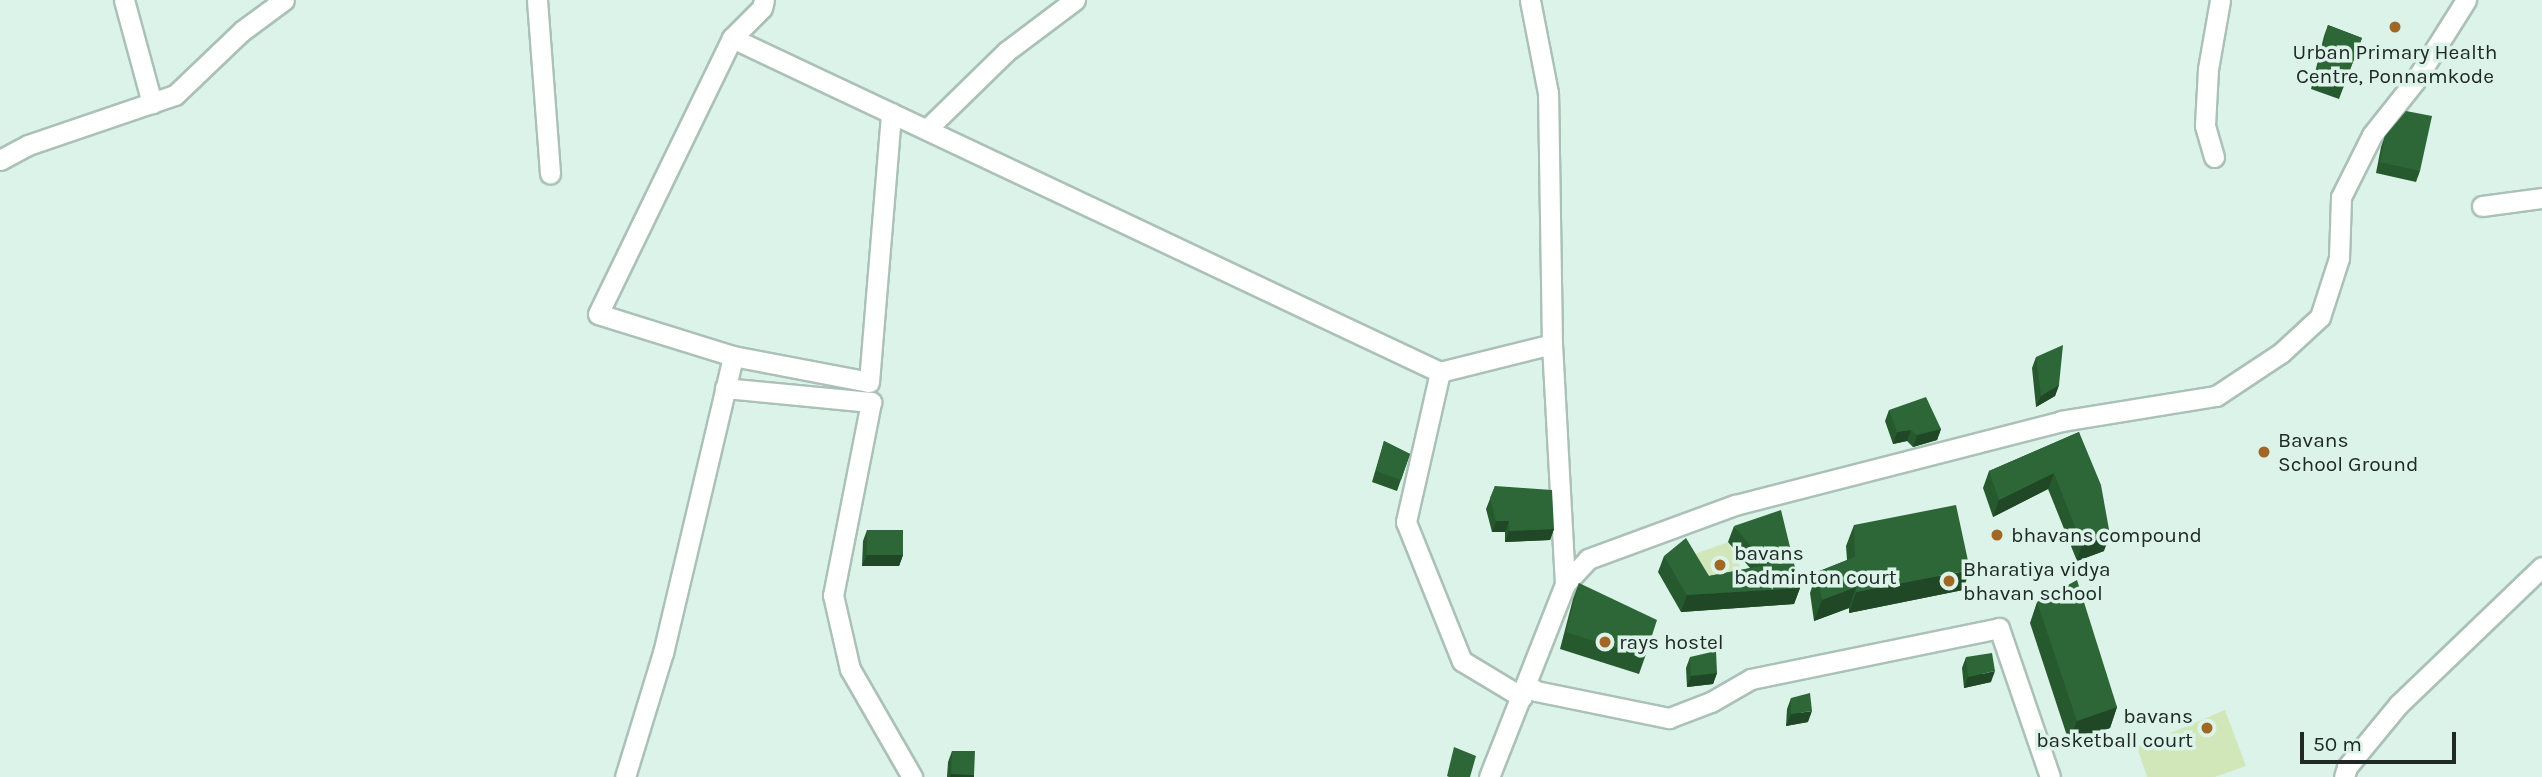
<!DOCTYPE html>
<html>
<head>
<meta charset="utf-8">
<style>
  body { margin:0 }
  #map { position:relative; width:2542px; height:777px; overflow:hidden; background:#dcf3e9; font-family:Karla,sans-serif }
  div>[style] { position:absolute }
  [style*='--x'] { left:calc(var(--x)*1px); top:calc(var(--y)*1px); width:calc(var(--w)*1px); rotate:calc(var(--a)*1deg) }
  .green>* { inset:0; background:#d2e7b9 }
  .roads { filter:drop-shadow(2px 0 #abc1b7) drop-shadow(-2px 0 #abc1b7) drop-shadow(0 2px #abc1b7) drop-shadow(0 -2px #abc1b7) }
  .street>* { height:19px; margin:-9.5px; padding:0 9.5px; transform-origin:9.5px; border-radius:9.5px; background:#fff }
  .wall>* { inset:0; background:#27592f }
  .shaded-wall>* { inset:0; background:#204826 }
  .building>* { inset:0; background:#2d6737 }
  .dots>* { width:19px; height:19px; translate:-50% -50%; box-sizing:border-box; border:4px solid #dcf3e9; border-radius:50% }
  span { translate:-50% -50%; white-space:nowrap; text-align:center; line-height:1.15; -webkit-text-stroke:7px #dcf3e9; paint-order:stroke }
  .poi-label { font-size:21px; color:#202925 }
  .left { translate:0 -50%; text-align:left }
  .right { translate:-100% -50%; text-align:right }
  .scale { position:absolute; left:2300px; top:732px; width:156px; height:32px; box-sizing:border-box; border:4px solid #202925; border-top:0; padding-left:9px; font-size:21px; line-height:24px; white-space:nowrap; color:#202925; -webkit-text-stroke:5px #dcf3e9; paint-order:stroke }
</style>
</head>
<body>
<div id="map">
  <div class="green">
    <i style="clip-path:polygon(1728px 542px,1745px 576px,1707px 579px,1695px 554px)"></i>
    <i style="clip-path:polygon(2225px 710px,2246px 766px,2215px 777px,2147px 777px,2137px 747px)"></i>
  </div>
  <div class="roads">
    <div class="street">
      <i style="--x:124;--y:0;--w:107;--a:74.8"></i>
      <i style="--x:537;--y:0;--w:174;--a:85.7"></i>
      <i style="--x:732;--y:38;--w:42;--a:-45"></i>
      <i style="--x:762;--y:8;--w:8;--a:-76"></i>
      <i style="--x:927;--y:129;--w:112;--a:-44.3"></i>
      <i style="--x:1007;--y:51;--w:85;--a:-36.9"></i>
      <i style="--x:2214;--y:157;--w:33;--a:-106"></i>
      <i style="--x:2205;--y:125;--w:56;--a:-86.9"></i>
      <i style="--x:2208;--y:69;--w:70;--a:-80.1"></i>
      <i style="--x:0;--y:160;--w:32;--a:-28"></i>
      <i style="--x:28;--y:145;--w:155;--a:-18.8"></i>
      <i style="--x:175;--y:95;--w:93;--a:-43.7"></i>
      <i style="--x:242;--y:31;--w:52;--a:-36.4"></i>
      <i style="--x:2482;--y:206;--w:61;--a:-7.6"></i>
      <i style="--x:1552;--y:344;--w:240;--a:86.9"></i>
      <i style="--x:733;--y:356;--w:138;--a:10.8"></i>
      <i style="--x:869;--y:382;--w:270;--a:-85.3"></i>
      <i style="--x:1440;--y:372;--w:115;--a:-14"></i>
      <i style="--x:1552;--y:344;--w:251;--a:-90.9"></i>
      <i style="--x:1548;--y:93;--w:95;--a:-101"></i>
      <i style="--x:725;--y:388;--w:147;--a:5.5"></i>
      <i style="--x:871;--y:402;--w:197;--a:101.1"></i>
      <i style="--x:833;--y:595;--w:76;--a:77.1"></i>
      <i style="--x:850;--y:669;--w:125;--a:60.1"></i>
      <i style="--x:1526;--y:684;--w:12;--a:35"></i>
      <i style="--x:1536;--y:691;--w:136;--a:11.5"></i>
      <i style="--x:1669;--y:718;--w:45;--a:-20.9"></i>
      <i style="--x:1711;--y:702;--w:46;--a:-29.9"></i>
      <i style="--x:1751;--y:679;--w:253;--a:-11.6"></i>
      <i style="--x:1999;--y:628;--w:157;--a:71.1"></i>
      <i style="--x:625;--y:777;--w:130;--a:-73"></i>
      <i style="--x:663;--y:653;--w:305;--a:-76.7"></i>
      <i style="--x:733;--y:356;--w:141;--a:-162.7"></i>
      <i style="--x:598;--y:314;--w:307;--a:-64.1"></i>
      <i style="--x:732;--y:38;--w:783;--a:25.26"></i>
      <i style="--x:1440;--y:372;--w:154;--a:102.8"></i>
      <i style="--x:1406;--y:522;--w:150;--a:68.1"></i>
      <i style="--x:1462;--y:661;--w:70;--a:31"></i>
      <i style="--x:1489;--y:777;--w:207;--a:-68.5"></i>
      <i style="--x:1565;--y:584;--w:34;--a:-47"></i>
      <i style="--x:1588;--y:559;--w:157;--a:-20.2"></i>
      <i style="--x:1735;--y:505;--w:337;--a:-14.4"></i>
      <i style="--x:2061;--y:421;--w:157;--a:-9.2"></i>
      <i style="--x:2216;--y:396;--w:78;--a:-33.5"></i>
      <i style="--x:2281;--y:353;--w:53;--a:-42.7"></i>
      <i style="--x:2320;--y:317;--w:62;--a:-72.1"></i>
      <i style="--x:2339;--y:258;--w:61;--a:-88.1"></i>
      <i style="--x:2341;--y:197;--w:69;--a:-63.4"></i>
      <i style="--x:2372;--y:135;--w:69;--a:-51.5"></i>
      <i style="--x:2415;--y:81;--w:96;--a:-57.8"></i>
      <i style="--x:2344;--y:777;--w:10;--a:-73"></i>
      <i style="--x:2347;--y:767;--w:82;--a:-50.5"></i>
      <i style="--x:2399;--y:704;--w:198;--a:-43.8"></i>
    </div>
  </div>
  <div class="wall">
    <i style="clip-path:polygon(2328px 25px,2362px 38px,2339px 99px,2311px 89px,2324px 36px)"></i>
    <i style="clip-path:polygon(2385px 136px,2420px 171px,2416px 182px,2376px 173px,2381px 147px)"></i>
    <i style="clip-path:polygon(2036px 357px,2059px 385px,2055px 396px,2036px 407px,2032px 368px)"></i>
    <i style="clip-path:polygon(1889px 410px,1941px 429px,1937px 440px,1913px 447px,1907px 441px,1893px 444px,1885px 421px)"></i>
    <i style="clip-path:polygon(2079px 432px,2104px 551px,2077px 561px,2048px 489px,1993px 517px,1983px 488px,1989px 471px)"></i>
    <i style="clip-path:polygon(1384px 441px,1410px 454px,1397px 491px,1372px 482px)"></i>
    <i style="clip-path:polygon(1495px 486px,1554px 529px,1550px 540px,1505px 542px,1505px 532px,1492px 532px,1486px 509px)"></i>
    <i style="clip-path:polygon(1854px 525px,1963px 590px,1849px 613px,1849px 608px,1814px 621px,1810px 593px,1817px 572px,1847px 560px,1846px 546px)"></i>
    <i style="clip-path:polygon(1734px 526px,1800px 588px,1794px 604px,1681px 612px,1658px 572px,1664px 556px,1709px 576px,1750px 568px,1728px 542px)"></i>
    <i style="clip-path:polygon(867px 530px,903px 555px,899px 566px,862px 566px,863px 541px)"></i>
    <i style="clip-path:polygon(1579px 583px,1645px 657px,1639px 674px,1560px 649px,1573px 599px)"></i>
    <i style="clip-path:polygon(2037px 602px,2117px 707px,2110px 728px,2069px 742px,2030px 623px)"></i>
    <i style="clip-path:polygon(1690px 657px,1717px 673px,1713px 684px,1687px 687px,1686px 668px)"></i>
    <i style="clip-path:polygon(1966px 657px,1991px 682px,1964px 688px,1962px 668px)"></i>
    <i style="clip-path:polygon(1791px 698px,1808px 722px,1786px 726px,1787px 709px)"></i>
    <i style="clip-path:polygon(952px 751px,974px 777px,947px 777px,948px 762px)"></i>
  </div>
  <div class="shaded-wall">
    <i style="clip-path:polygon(2059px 385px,2055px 396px,2036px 407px,2041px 396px)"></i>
    <i style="clip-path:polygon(1941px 429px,1937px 440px,1913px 447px,1917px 435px)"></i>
    <i style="clip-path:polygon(1911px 430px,1907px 441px,1893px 444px,1897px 432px)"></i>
    <i style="clip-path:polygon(2054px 473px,2048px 489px,1993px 517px,1999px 500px)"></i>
    <i style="clip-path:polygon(1496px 521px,1509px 521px,1505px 532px,1492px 532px)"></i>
    <i style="clip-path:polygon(1554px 529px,1550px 540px,1505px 542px,1509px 531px)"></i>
    <i style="clip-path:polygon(2110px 535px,2104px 551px,2077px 561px,2082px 545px)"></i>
    <i style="clip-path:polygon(867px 555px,903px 555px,899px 566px,862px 566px)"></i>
    <i style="clip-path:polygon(1970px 570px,1963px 590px,1849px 613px,1856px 592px)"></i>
    <i style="clip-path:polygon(1856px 587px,1849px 608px,1814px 621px,1822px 600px)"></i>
    <i style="clip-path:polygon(1800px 588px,1794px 604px,1681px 612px,1687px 595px)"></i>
    <i style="clip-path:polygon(1995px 671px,1991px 682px,1964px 688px,1968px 677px)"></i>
    <i style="clip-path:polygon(1717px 673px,1713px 684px,1687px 687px,1691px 676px)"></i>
    <i style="clip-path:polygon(2117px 707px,2110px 728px,2069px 742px,2077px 721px)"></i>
    <i style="clip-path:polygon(1812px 711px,1808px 722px,1786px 726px,1791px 714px)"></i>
    <i style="clip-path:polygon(951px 774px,974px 775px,974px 777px,950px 777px)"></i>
  </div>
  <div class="building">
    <i style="clip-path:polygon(2328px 25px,2362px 38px,2343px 88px,2315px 78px)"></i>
    <i style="clip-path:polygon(2406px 111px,2432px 116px,2420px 171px,2380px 162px,2385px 136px)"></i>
    <i style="clip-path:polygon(2063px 345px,2059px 385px,2041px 396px,2036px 357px)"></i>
    <i style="clip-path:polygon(1926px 397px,1941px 429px,1917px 435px,1911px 430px,1897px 432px,1889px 410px)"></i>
    <i style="clip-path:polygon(2079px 432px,2101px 485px,2110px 535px,2082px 545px,2054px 473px,1999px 500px,1989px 471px)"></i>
    <i style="clip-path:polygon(1384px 441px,1410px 454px,1401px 480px,1376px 471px)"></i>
    <i style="clip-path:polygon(1495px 486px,1552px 490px,1554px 529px,1509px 531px,1509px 521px,1496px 521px,1490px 498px)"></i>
    <i style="clip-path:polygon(1956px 505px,1970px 570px,1856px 592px,1856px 587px,1822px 600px,1817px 572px,1855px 557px,1854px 525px)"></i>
    <i style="clip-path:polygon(1781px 510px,1800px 588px,1687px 595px,1664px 556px,1686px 538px,1709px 576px,1767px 565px,1734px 526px)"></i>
    <i style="clip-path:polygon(867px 530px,903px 530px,903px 555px,867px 555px)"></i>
    <i style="clip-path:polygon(2077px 580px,2117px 707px,2077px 721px,2037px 602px)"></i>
    <i style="clip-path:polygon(1579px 583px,1657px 620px,1645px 657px,1566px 632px)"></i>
    <i style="clip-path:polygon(1716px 651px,1717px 673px,1691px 676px,1690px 657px)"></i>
    <i style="clip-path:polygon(1992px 653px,1995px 671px,1968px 677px,1966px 657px)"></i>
    <i style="clip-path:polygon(1810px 693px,1812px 711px,1791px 714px,1791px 698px)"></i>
    <i style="clip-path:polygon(1454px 747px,1476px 756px,1470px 777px,1449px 777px,1447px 776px)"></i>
    <i style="clip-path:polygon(952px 751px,975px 751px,974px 775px,951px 774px)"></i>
  </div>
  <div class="dots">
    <i style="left:2395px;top:27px;background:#a16825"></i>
    <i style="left:2264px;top:452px;background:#a16825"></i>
    <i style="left:1997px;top:535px;background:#a16825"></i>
    <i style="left:1720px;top:565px;background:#a16825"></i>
    <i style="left:1949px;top:581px;background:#a16825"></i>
    <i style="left:1605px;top:642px;background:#a16825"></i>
    <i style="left:2207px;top:728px;background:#a16825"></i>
  </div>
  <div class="poi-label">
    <span style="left:2395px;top:64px">Urban Primary Health<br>Centre, Ponnamkode</span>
    <span class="left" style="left:2278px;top:452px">Bavans<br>School Ground</span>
    <span class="left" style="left:2011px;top:535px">bhavans compound</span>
    <span class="left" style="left:1734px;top:565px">bavans<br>badminton court</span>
    <span class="left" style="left:1963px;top:581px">Bharatiya vidya<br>bhavan school</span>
    <span class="left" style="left:1619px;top:642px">rays hostel</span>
    <span class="right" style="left:2193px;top:728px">bavans<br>basketball court</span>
  </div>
  <div class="scale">50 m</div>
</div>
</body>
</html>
